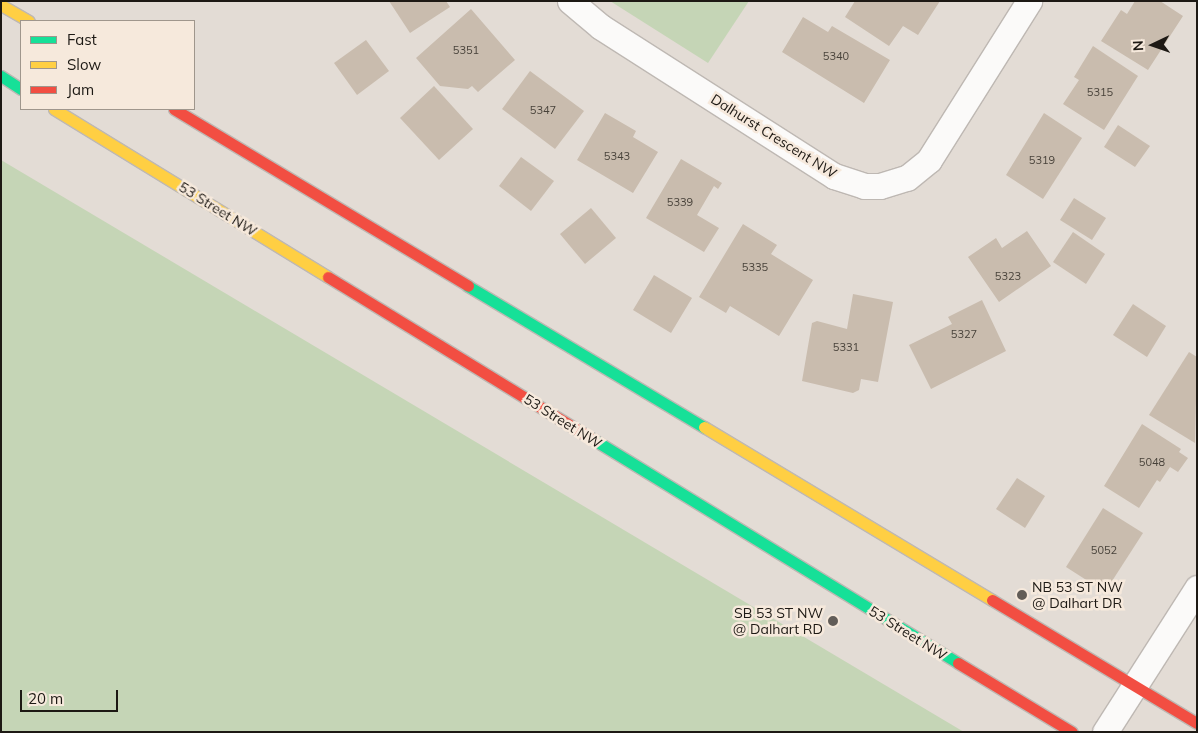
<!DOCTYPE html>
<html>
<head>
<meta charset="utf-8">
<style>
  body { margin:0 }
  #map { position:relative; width:1198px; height:733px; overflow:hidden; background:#e3dcd5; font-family:Mulish,sans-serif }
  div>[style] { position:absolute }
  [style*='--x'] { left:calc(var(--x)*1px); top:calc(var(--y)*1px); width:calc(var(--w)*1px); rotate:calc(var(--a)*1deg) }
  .green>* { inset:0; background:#c5d5b6 }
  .building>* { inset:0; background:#c9bcae }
  .roads { filter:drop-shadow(1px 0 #beb8b3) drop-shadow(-1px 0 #beb8b3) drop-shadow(0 1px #beb8b3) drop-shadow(0 -1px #beb8b3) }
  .street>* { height:25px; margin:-12.5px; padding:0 12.5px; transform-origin:12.5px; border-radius:12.5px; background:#fbfaf9 }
  .fast>* { height:11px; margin:-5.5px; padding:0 5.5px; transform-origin:5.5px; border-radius:5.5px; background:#16e098 }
  .slow>* { height:11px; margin:-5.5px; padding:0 5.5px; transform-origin:5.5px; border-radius:5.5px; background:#ffcf43 }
  .jam>* { height:11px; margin:-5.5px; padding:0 5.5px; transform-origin:5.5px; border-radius:5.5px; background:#f24e42 }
  .dots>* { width:14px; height:14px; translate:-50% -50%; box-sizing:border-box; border:2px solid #f6e9dc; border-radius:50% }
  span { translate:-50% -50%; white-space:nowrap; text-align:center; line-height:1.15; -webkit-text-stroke:5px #f6e9dc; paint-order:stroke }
  .number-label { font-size:11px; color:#48423a }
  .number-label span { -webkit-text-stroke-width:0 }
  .street-label { font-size:14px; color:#1d1914 }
  .poi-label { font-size:14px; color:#1d1914 }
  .left { translate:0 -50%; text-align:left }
  .right { translate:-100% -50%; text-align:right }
  .frame { position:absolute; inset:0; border:2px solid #1d1914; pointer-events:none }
  .legend { position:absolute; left:20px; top:20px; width:175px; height:90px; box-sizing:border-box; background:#f6e9dc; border:1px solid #9f968c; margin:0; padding:6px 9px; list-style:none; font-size:15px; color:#1d1914 }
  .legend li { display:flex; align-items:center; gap:10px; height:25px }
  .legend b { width:25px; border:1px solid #9f968c }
  .north { position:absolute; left:1128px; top:20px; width:50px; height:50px; -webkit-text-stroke:4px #f6e9dc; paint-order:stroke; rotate:267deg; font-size:14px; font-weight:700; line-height:20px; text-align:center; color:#1d1914 }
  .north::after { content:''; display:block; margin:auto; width:18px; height:22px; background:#1d1914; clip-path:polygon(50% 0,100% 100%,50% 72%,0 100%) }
  .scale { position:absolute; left:20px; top:690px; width:98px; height:22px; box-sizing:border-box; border:2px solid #1d1914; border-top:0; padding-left:6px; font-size:15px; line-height:18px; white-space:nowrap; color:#1d1914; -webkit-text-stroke:4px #f6e9dc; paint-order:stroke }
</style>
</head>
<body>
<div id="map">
  <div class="green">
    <i style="clip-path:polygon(610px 1px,749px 1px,708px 63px)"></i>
    <i style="clip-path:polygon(1px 160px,964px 732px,1px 732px)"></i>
  </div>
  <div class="building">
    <i style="clip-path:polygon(389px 1px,446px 1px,450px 7px,410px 33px)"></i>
    <i style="clip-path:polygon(855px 1px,940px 1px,918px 35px,903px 26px,889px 46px,845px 17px)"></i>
    <i style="clip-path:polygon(1135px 1px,1160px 1px,1183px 16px,1148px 70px,1101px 41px,1121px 10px,1127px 14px)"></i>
    <i style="clip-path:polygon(471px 9px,515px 60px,478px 92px,472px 86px,468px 89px,440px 86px,416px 58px)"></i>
    <i style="clip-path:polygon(803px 17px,828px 32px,832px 26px,890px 60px,864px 103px,782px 52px)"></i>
    <i style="clip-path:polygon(366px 40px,389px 71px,357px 95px,334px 63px)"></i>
    <i style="clip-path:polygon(1093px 46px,1138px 76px,1104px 130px,1063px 104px,1079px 80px,1074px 77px)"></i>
    <i style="clip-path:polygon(530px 71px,584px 111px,555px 149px,502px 109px)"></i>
    <i style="clip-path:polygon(434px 86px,473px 129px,439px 160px,400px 118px)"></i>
    <i style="clip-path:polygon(605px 113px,636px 131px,633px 137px,658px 152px,633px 193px,577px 160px)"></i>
    <i style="clip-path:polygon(1044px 113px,1082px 138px,1043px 199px,1006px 175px)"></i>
    <i style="clip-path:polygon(1118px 125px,1150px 146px,1135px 167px,1104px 147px)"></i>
    <i style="clip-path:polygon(521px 157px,554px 181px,531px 211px,499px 186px)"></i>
    <i style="clip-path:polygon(681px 159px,722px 183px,718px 189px,714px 186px,697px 215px,719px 228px,704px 252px,646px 218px)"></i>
    <i style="clip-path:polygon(1074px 198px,1106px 218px,1092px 240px,1060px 220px)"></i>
    <i style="clip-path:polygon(591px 208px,616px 238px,585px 264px,560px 234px)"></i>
    <i style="clip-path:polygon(743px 224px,777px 245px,771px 254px,813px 280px,779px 336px,730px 306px,726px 313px,699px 297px)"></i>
    <i style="clip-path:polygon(1027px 231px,1051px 266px,999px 302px,968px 257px,996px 238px,1002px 248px)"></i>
    <i style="clip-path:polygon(1073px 232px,1105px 254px,1086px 284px,1053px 262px)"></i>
    <i style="clip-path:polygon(654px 275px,692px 298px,671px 333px,633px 310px)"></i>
    <i style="clip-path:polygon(853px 294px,893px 302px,878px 382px,861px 379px,859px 390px,853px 393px,802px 381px,812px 323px,817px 321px,847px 329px)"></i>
    <i style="clip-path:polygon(982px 300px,1006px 351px,931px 389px,909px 345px,952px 324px,948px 317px)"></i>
    <i style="clip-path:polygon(1133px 304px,1166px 326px,1147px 357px,1113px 335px)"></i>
    <i style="clip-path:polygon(1189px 352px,1197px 357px,1195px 443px,1149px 415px)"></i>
    <i style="clip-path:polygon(1142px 424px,1181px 449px,1179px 452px,1188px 458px,1178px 472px,1170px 467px,1160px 482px,1157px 480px,1139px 508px,1104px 486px)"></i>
    <i style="clip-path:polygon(1017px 478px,1045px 496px,1025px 528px,996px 509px)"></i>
    <i style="clip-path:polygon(1103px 508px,1143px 533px,1105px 592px,1066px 567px)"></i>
  </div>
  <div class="roads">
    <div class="street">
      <i style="--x:570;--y:1;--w:40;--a:40"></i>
      <i style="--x:601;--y:27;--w:277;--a:32.6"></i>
      <i style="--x:834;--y:176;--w:32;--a:18"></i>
      <i style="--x:864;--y:186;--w:16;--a:0"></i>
      <i style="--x:880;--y:186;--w:28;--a:-17"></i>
      <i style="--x:907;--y:178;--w:28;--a:-39"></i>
      <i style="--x:929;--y:160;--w:188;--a:-57.8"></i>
      <i style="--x:1105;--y:732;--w:171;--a:-57.4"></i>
    </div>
    <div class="fast">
      <i style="--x:1;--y:76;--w:24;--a:33"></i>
      <i style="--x:468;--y:286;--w:275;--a:30.9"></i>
      <i style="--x:591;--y:438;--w:430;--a:31.5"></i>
    </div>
    <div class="slow">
      <i style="--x:1;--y:5;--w:32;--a:30"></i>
      <i style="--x:54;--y:109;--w:321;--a:31.5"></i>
      <i style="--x:704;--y:427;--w:336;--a:31"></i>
    </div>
    <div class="jam">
      <i style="--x:174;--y:109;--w:343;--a:31"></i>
      <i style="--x:328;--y:277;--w:308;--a:31.5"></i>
      <i style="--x:992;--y:600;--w:239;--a:31"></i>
      <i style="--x:958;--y:663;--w:133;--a:31.2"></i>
    </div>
  </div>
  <div class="dots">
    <i style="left:1022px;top:595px;background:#625d58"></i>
    <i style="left:833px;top:621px;background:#625d58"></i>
  </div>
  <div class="number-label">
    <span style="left:466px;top:50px">5351</span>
    <span style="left:836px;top:56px">5340</span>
    <span style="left:1100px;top:92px">5315</span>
    <span style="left:543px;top:110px">5347</span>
    <span style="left:617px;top:156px">5343</span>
    <span style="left:1042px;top:160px">5319</span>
    <span style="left:680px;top:202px">5339</span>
    <span style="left:755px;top:267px">5335</span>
    <span style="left:1008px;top:276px">5323</span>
    <span style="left:964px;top:334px">5327</span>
    <span style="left:846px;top:347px">5331</span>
    <span style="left:1152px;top:462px">5048</span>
    <span style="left:1104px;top:550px">5052</span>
  </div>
  <div class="street-label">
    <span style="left:774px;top:136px;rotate:32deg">Dalhurst Crescent NW</span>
    <span style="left:218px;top:209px;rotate:32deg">53 Street NW</span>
    <span style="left:563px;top:421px;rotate:32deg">53 Street NW</span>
    <span style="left:908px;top:633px;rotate:32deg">53 Street NW</span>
  </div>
  <div class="poi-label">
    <span class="left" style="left:1032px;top:595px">NB 53 ST NW<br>@ Dalhart DR</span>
    <span class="right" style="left:823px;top:621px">SB 53 ST NW<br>@ Dalhart RD</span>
  </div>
  <div class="frame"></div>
  <ul class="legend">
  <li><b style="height:6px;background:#16e098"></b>Fast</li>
  <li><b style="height:6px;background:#ffcf43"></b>Slow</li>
  <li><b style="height:6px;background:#f24e42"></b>Jam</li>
  </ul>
  <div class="north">N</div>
  <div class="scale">20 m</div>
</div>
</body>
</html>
